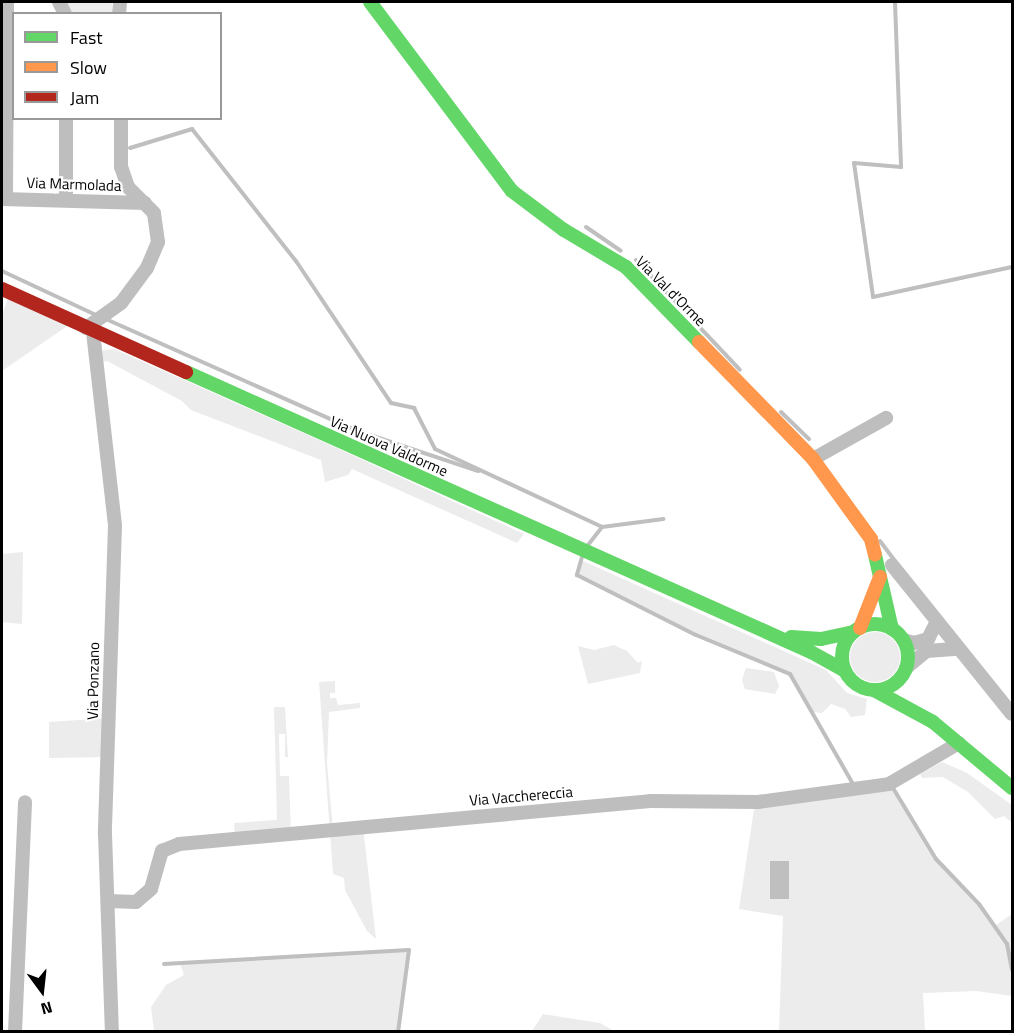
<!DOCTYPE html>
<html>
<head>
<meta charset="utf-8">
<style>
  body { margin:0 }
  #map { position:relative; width:1014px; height:1033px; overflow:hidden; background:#fff; font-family:"Titillium Web",sans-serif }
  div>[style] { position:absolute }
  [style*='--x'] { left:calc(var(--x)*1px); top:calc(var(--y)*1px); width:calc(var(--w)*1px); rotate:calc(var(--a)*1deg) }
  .green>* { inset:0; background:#ececec }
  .round { border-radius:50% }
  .water>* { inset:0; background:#bfbfbf }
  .stream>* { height:4px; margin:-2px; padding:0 2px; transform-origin:2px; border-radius:2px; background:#bfbfbf }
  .street>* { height:14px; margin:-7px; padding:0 7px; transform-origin:7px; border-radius:7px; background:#bebebe }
  .fast>* { height:14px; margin:-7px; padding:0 7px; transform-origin:7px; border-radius:7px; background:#63d668 }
  .fast>.ring { margin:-7px; padding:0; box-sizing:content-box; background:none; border:14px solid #63d668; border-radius:50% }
  .slow>* { height:14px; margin:-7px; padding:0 7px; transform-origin:7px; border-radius:7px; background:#ff974d }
  .jam>* { height:14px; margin:-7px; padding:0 7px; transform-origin:7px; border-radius:7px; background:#b3261e }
  span { translate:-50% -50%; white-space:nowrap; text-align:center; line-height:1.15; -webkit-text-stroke:4.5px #fff; paint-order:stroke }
  .street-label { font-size:15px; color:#000 }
  .frame { position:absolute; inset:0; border:3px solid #000; pointer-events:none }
  .legend { position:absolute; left:12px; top:12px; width:210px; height:108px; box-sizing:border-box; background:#fff; border:2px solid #999; margin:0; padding:8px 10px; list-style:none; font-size:18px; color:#000 }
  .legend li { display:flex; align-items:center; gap:12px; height:30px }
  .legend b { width:30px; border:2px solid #999 }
  .north { position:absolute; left:12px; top:961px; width:60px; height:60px; -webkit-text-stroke:4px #fff; paint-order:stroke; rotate:165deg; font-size:16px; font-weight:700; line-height:24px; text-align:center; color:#000 }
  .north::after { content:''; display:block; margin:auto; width:21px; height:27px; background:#000; clip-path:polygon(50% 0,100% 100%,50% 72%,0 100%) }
</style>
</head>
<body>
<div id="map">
  <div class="green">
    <i style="clip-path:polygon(66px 2px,112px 2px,112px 13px,67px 13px)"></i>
    <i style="clip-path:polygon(10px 293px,73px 322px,2px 371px,2px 315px)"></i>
    <i style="clip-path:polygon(114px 349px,330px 445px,524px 534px,517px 543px,352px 469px,348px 475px,325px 482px,321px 460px,191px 410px,182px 401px,107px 361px,101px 362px,103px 350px)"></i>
    <i style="clip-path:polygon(23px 552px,22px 624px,2px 622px,2px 554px)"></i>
    <i style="clip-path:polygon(581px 560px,826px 670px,847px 693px,867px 699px,865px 715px,851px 717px,845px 709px,831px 704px,822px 713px,813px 712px,790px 674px,696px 635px,577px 575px)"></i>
    <i class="round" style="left:850px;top:632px;width:50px;height:50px"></i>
    <i style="clip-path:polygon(614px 645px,627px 651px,638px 663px,642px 661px,640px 673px,588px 684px,578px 646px,594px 650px)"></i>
    <i style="clip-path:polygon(746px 668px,774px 672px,779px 686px,775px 694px,745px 689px,742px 680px)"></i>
    <i style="clip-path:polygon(335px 681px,335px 693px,330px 693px,330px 698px,336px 698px,338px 705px,360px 703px,360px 708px,329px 712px,327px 764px,333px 829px,363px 827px,376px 939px,367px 931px,345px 890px,344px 878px,333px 874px,319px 682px)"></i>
    <i style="clip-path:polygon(274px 707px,285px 707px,288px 757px,285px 757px,285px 734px,279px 734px,280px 776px,289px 776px,291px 833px,235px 839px,234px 823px,277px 820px)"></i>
    <i style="clip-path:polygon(108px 718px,108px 757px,49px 758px,49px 722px)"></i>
    <i style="clip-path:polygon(942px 762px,967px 773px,1012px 805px,1012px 823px,1004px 816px,995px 819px,968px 792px,943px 777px,922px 778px,920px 774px)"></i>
    <i style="clip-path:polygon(893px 788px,936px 859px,979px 904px,993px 927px,1012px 914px,1012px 996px,976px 991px,923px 993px,925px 1031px,779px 1031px,783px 916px,739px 909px,754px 809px)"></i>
    <i style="clip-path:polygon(409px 950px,398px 1031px,154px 1031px,151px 1007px,166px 985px,184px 975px,180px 964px)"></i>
    <i style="clip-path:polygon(543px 1014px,600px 1023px,614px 1031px,532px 1031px)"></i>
  </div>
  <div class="water">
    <i style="clip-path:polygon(770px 861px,789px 861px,789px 899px,770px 899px)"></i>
  </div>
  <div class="stream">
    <i style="--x:895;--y:2;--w:165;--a:87.9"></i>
    <i style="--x:901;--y:167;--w:47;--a:-175.1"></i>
    <i style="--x:854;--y:163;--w:135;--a:81.9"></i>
    <i style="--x:873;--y:297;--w:142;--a:-12.2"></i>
    <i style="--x:130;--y:148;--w:65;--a:-17"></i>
    <i style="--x:192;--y:129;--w:168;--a:51.8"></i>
    <i style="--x:296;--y:261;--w:171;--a:56.2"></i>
    <i style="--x:391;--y:403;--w:24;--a:12"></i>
    <i style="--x:414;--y:408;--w:46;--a:62.9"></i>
    <i style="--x:435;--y:449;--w:184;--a:25"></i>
    <i style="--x:602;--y:527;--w:62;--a:-7.5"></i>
    <i style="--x:586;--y:227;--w:42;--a:34.4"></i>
    <i style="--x:636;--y:260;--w:151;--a:46.6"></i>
    <i style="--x:2;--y:271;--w:102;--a:25.1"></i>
    <i style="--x:108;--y:320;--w:270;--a:24"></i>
    <i style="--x:355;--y:430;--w:130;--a:18.4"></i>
    <i style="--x:781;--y:412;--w:39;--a:44"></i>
    <i style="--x:880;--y:541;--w:25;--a:53"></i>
    <i style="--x:588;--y:545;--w:23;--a:-52"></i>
    <i style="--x:582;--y:557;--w:19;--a:106"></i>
    <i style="--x:577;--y:575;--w:133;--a:26.8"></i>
    <i style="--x:696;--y:635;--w:102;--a:22.5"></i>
    <i style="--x:790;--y:674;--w:127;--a:60.2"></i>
    <i style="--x:893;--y:788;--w:83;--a:58.8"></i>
    <i style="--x:936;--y:859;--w:62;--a:46.3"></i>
    <i style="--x:979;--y:904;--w:49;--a:55"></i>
    <i style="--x:1007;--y:944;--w:26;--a:79"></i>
    <i style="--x:164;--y:964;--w:245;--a:-3.3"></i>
    <i style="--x:409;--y:950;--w:83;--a:97.6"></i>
  </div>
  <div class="street">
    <i style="--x:59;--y:2;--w:13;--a:63"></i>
    <i style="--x:119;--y:14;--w:12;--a:-85"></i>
    <i style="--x:2;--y:199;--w:143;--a:1.6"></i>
    <i style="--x:6;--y:199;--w:197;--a:-89.7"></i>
    <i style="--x:66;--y:199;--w:81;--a:-90"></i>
    <i style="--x:86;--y:328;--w:43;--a:-35.5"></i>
    <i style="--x:121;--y:303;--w:44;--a:-53.4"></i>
    <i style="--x:147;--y:268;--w:28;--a:-67"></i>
    <i style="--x:158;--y:242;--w:29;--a:-98"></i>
    <i style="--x:154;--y:213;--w:37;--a:-135"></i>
    <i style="--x:128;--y:187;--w:21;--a:-109"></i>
    <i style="--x:121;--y:167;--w:49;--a:-90"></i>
    <i style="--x:93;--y:332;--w:195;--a:83.5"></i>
    <i style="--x:115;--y:526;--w:308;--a:91.9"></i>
    <i style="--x:105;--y:834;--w:198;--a:88"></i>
    <i style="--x:813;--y:459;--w:84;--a:-29.3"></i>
    <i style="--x:892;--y:565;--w:191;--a:51.2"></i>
    <i style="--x:903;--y:640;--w:11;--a:15"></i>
    <i style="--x:914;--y:643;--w:15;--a:-16"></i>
    <i style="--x:928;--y:639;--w:20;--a:-63"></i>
    <i style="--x:906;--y:668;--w:26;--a:-40"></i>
    <i style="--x:926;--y:651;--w:32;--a:-4"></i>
    <i style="--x:108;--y:901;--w:28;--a:2"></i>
    <i style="--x:136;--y:902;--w:20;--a:-41"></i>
    <i style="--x:151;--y:889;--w:40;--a:-74"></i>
    <i style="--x:162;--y:851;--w:18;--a:-22"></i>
    <i style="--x:179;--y:844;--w:473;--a:-5.2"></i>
    <i style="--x:650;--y:801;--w:108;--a:0.5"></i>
    <i style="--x:758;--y:802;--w:132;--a:-7.8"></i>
    <i style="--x:889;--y:784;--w:81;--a:-30.4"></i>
    <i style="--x:15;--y:1032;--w:230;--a:-87.5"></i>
  </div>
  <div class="fast">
    <i style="--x:370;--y:2;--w:236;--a:53.1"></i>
    <i style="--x:512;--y:191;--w:65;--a:36.9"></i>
    <i style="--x:564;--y:230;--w:72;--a:30.8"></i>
    <i style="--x:626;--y:267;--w:105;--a:45.8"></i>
    <i style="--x:186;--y:372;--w:685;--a:24.13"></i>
    <i style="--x:811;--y:652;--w:39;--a:29"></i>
    <i style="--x:875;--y:555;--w:76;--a:77.1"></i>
    <i class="ring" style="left:842px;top:624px;width:52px;height:52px"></i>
    <i style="--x:791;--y:637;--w:30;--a:4"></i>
    <i style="--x:821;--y:639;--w:33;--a:-12"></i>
    <i style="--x:874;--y:690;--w:67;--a:28.5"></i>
    <i style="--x:933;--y:722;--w:103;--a:39.9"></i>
  </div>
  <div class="slow">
    <i style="--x:699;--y:342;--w:163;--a:45.7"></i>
    <i style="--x:813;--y:459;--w:99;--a:54.1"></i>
    <i style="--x:871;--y:539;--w:16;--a:76"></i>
    <i style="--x:860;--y:628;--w:55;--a:-68.6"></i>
  </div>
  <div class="jam">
    <i style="--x:2;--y:289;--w:202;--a:24.3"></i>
  </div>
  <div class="street-label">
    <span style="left:74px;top:184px;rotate:2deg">Via Marmolada</span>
    <span style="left:671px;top:291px;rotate:45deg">Via Val d'Orme</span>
    <span style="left:389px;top:446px;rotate:24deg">Via Nuova Valdorme</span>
    <span style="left:93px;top:681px;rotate:-89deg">Via Ponzano</span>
    <span style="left:521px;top:796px;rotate:-5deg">Via Vacchereccia</span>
  </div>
  <div class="frame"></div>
  <ul class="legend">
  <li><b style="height:8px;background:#63d668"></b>Fast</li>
  <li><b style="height:8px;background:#ff974d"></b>Slow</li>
  <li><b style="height:8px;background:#b3261e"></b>Jam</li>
  </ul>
  <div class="north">N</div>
</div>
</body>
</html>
